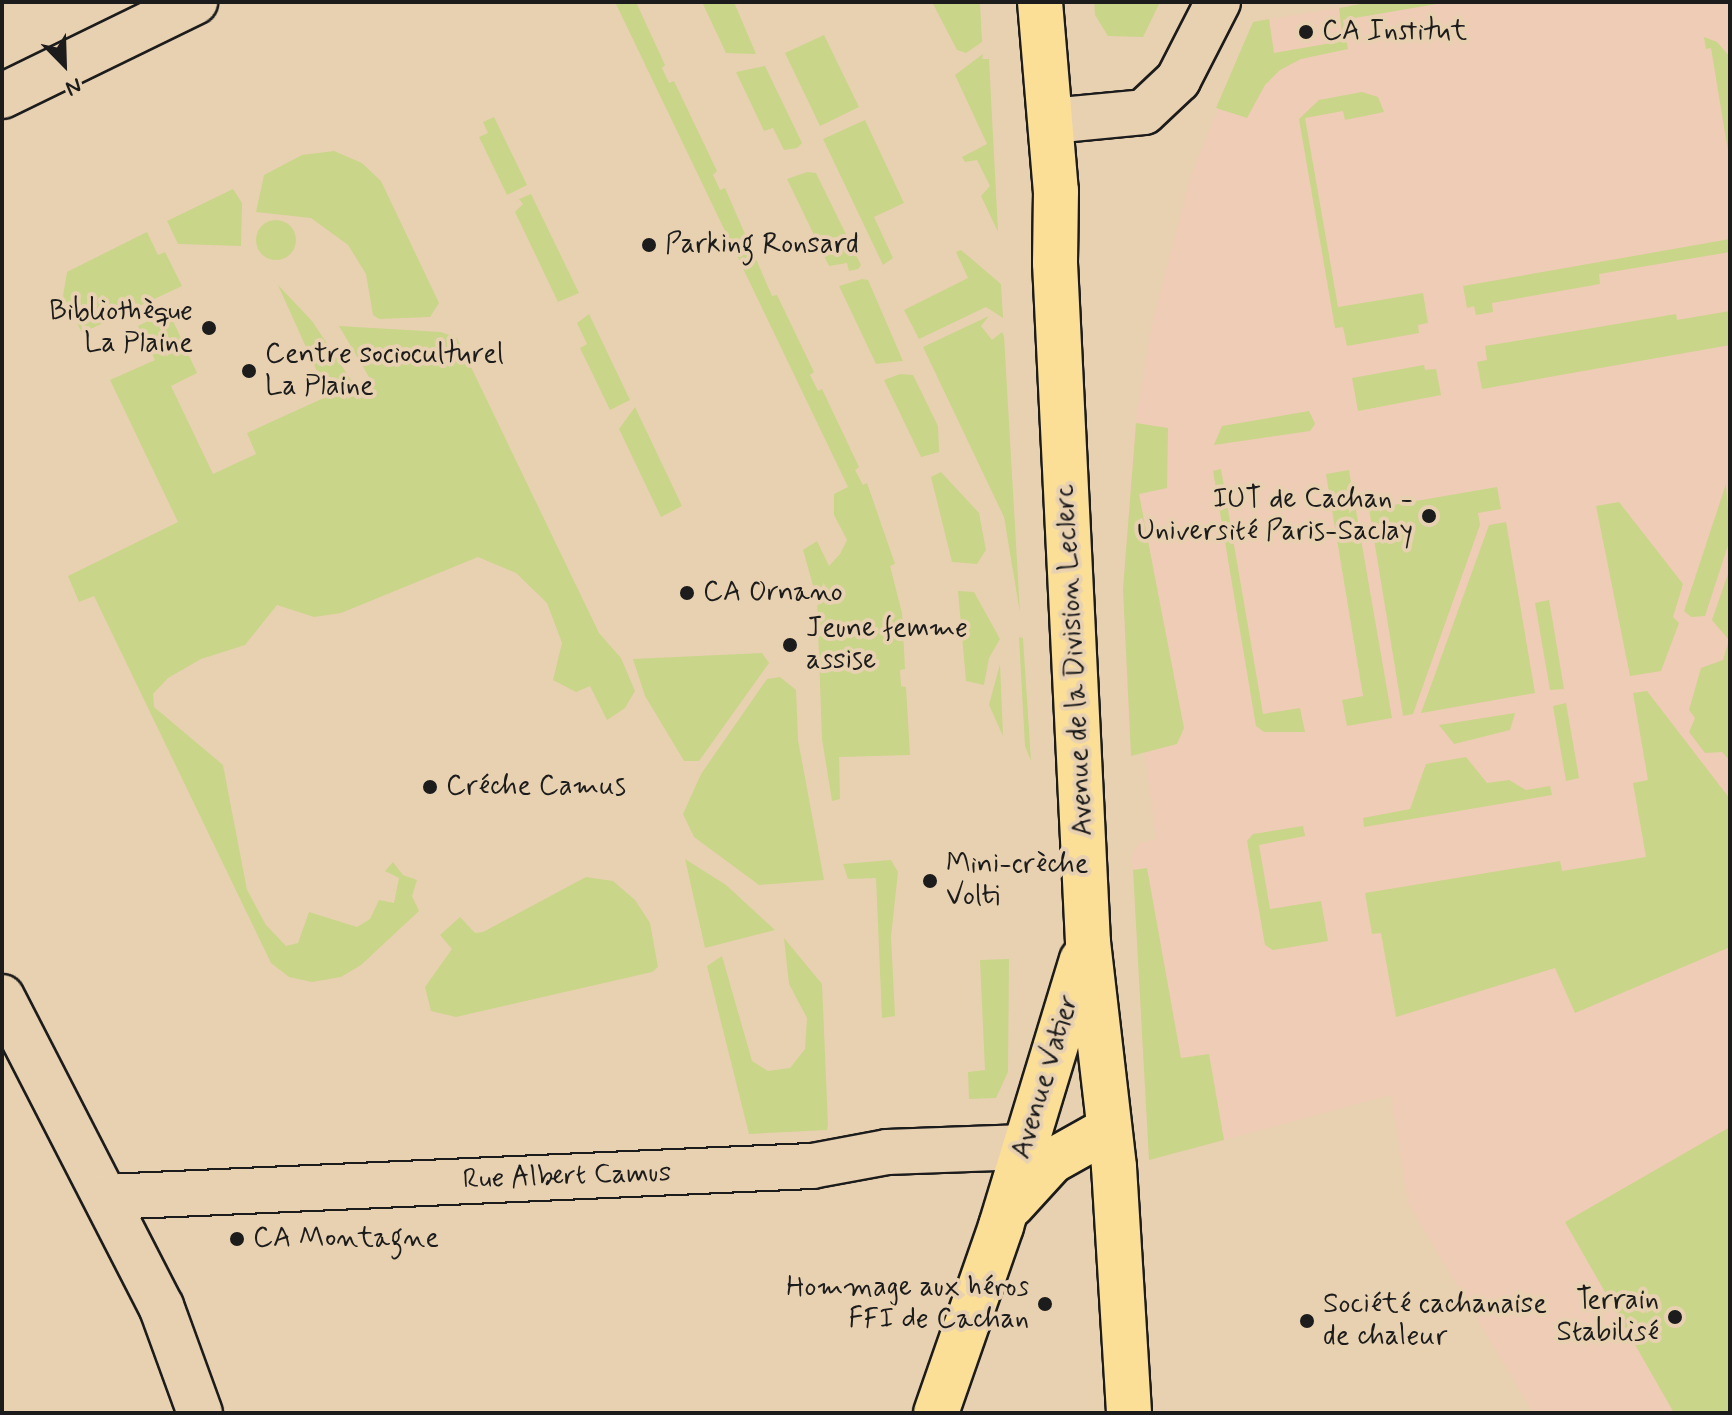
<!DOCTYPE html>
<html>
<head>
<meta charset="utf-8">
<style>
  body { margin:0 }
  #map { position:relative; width:1732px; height:1415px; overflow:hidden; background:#e8d1b1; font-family:Mynerve,sans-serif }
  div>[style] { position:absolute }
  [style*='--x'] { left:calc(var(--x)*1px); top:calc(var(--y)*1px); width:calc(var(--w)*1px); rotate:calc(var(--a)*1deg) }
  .built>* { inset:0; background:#efccb5 }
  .green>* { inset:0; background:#c9d589 }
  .round { border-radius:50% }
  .roads { filter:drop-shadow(2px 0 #1c1c1c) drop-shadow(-2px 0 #1c1c1c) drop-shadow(0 2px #1c1c1c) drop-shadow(0 -2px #1c1c1c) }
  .minor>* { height:44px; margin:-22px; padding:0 22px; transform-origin:22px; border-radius:22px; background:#e8d1b1 }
  .major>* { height:44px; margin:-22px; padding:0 22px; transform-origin:22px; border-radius:22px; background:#fbdf96 }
  .dots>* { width:22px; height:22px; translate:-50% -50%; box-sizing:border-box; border:4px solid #e8d1b1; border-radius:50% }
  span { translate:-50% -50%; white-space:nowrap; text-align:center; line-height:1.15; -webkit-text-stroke:8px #e8d1b1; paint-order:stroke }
  .poi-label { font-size:28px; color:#1c1c1c }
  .left { translate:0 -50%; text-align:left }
  .right { translate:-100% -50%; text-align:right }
  .street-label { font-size:28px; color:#1c1c1c }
  .frame { position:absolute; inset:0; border:4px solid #1c1c1c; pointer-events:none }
  .north { position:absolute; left:24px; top:24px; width:80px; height:80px; -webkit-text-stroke:6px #e8d1b1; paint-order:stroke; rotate:157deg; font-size:22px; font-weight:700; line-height:32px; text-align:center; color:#1c1c1c }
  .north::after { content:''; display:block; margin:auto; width:28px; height:36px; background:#1c1c1c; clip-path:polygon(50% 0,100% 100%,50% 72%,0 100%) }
</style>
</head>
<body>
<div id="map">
  <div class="built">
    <i style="clip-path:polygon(1372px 2px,1730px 2px,1730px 1413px,1533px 1413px,1408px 1203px,1391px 1095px,1149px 1160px,1132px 855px,1139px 843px,1156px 839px,1145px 754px,1127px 732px,1123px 589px,1132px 442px,1152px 324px,1191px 175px,1253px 22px)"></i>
  </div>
  <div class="green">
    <i style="clip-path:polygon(615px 2px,636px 2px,665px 65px,662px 68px,669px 83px,674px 81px,717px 171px,713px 175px,720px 190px,725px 188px,772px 296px,777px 295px,814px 372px,810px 375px,818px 391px,822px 389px,859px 467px,855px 470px,863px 485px,867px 483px,895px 564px,890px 566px,902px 613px,905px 669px,900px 670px,901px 686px,906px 687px,910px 755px,839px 757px,840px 799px,832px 801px,822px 739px,817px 600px,803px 550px,817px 541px,829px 566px,840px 554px,847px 540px,834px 515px,834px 494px,848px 487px)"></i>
    <i style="clip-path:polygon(702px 2px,734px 2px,756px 54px,726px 53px)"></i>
    <i style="clip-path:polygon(932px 2px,980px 2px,982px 42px,966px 53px,957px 50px)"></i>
    <i style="clip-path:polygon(1094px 2px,1160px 2px,1143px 37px,1108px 36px,1095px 15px)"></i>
    <i style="clip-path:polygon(1372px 2px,1448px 2px,1343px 20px,1348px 49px,1301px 59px,1280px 70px,1265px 85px,1247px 118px,1216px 108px,1253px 22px,1269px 19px,1274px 53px,1343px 41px,1339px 8px)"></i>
    <i style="clip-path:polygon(824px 35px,859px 107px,820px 126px,785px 53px)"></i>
    <i style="clip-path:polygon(1704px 37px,1717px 42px,1730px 57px,1730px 163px,1711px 48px,1706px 49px)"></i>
    <i style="clip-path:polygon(983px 54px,982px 59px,989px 59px,998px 232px,981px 196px,990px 186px,977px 160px,965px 162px,962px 157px,987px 144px,955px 75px)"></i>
    <i style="clip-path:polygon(765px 66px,802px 143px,797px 148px,784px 150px,773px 128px,764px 131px,736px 72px)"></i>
    <i style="clip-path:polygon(1362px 92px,1378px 97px,1384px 112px,1345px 120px,1343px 111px,1305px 118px,1338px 307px,1423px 293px,1428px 323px,1418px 325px,1419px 333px,1347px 346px,1343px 327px,1335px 328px,1299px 119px,1319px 100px)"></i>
    <i style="clip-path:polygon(494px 117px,527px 185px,507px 195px,479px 137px,488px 133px,483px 122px)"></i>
    <i style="clip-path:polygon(865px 120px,904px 203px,874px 217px,893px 258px,883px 265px,823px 139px)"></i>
    <i style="clip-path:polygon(334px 151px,362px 163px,381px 181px,439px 303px,430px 317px,379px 319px,373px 315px,366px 274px,348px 245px,311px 218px,256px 212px,264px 175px,302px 155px)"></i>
    <i style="clip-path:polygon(807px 172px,816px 173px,861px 265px,858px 269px,849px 271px,847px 263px,829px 266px,787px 179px)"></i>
    <i style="clip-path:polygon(233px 189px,242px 203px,241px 246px,178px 244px,167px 221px)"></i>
    <i style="clip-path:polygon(531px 194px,579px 293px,558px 302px,515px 212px,523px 204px,519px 199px)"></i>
    <i class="round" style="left:256px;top:220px;width:40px;height:40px"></i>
    <i style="clip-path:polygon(147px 232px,158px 255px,165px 252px,182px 286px,82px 333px,63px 296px,67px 272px)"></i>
    <i style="clip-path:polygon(1730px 239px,1730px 252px,1599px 274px,1600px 284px,1492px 303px,1493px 312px,1476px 315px,1474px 306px,1467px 308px,1463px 286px)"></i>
    <i style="clip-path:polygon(961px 250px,1001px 284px,1003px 318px,986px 307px,919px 339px,904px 310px,968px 278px,956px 252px)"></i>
    <i style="clip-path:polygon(862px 279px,868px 280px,903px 361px,876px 364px,839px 286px)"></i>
    <i style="clip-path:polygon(278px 285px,312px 321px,355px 386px,369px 377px,339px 326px,441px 332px,457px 338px,599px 633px,621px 658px,635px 691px,625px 708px,607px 720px,590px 686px,576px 692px,553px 680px,562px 643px,547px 603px,516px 573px,478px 557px,341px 613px,314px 617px,277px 605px,245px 645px,201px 659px,168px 678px,153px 694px,154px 707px,223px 765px,247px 890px,266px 925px,286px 946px,298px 943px,309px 912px,357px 927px,370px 919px,379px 900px,394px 903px,399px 878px,385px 871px,393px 862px,403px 875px,417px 880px,412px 896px,419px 911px,361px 965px,341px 977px,312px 982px,289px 977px,271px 963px,94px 596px,79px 602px,68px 576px,178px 522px,110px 380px,155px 360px,138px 326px,168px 311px,173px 321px,197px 373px,171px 386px,213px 474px,256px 454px,247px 433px,328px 396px)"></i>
    <i style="clip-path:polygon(1730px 311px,1730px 345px,1482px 389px,1477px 362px,1487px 360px,1485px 346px,1676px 314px,1677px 320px)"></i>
    <i style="clip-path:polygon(589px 314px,630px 400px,610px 410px,580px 348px,587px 344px,577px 323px)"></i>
    <i style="clip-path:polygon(989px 316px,981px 326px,992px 340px,1002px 332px,1004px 336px,1020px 613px,1004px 517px,923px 347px)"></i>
    <i style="clip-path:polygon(1424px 365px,1425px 370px,1436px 369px,1441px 395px,1358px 411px,1352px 378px)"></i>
    <i style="clip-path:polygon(900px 374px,913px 375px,938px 426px,939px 452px,921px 457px,884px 380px)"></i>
    <i style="clip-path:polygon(635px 407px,682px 506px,661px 517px,619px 429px)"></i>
    <i style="clip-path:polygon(1309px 411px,1315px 424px,1310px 431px,1214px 445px,1222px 426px)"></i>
    <i style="clip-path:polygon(1136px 423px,1168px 428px,1167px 488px,1139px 494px,1184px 728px,1177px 744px,1131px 756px,1123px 589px)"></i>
    <i style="clip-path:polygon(1221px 469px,1263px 714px,1300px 708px,1305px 732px,1264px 732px,1256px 726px,1213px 471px)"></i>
    <i style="clip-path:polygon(1349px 470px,1392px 718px,1347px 726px,1342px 700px,1363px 696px,1326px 474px)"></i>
    <i style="clip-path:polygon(941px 472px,979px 513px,986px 550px,977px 564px,952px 562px,931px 477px)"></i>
    <i style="clip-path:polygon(1726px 484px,1730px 539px,1705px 616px,1691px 617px,1684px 611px)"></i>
    <i style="clip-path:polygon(1497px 487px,1501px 509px,1478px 513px,1480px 525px,1413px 714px,1403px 716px,1369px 509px)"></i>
    <i style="clip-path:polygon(1619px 502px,1683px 584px,1673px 617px,1679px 623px,1661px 671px,1630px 676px,1596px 506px)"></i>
    <i style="clip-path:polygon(1506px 522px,1535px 693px,1421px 713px,1489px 525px)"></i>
    <i style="clip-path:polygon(1730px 568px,1730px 761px,1722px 752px,1705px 753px,1689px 732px,1695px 718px,1689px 710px,1701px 668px,1723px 660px,1729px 640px,1712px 620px)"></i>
    <i style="clip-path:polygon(958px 591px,974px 592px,1000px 639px,989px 658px,984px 685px,966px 681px)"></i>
    <i style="clip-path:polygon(1549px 600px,1564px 689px,1550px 690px,1535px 603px)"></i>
    <i style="clip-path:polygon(1019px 637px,1023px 638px,1031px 761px,1025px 746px)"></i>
    <i style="clip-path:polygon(762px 653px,769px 663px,699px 761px,684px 761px,645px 696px,633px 659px)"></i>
    <i style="clip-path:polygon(1000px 664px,1003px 736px,989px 705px)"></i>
    <i style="clip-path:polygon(780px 677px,796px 690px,798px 740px,824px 880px,759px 885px,694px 837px,683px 814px,701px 774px,767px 679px)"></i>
    <i style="clip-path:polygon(1647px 691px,1730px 799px,1730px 947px,1575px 1013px,1555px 968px,1396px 1017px,1381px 933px,1372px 934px,1365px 893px,1560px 861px,1562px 871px,1646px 857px,1633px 783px,1648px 780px,1633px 693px)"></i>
    <i style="clip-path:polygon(1566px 703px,1579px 778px,1566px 781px,1553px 706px)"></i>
    <i style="clip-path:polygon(1515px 713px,1510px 730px,1454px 744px,1439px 725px)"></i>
    <i style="clip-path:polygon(1466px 757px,1487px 783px,1509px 780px,1526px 790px,1550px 786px,1552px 795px,1364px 827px,1363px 818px,1410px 809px,1426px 764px)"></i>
    <i style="clip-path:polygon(1303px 826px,1305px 836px,1259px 845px,1270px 909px,1321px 901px,1328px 941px,1273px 950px,1265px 945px,1247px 841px,1253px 834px)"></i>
    <i style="clip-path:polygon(685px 859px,726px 885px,775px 930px,705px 948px)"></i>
    <i style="clip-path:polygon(891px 860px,898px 872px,891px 937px,895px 1016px,882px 1018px,876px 878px,848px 879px,843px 864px)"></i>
    <i style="clip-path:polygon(1147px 868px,1181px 1058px,1209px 1054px,1224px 1140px,1149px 1160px,1133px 870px)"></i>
    <i style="clip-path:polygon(586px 877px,613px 881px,635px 900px,650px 923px,658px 967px,652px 972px,456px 1017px,431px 1011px,425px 987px,452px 949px,440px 935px,460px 917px,475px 933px,483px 932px)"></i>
    <i style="clip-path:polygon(784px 938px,822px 984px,828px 1125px,827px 1130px,749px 1134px,707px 966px,722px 956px,752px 1061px,768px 1071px,790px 1068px,805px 1049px,807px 1018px,789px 984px)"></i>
    <i style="clip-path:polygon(1009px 959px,1008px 1072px,996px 1098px,969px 1099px,968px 1072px,985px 1070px,980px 960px)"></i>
    <i style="clip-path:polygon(1730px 1127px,1730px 1413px,1674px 1413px,1565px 1222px)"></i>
  </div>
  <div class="roads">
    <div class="minor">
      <i style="--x:2;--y:96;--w:215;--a:-26"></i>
      <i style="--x:1051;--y:121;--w:93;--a:-5.5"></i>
      <i style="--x:1144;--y:112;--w:47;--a:-43.3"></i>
      <i style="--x:1178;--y:80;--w:88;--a:-62.9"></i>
      <i style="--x:2;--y:997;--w:348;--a:62.8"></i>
      <i style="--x:161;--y:1306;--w:114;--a:70"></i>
      <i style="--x:107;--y:1197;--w:706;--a:-2.52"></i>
      <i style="--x:812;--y:1166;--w:76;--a:-10.6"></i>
      <i style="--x:887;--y:1152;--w:138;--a:-2.1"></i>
    </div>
    <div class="major">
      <i style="--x:1040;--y:2;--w:190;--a:85.2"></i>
      <i style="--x:1056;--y:191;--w:72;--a:90.8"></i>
      <i style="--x:1055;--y:263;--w:680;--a:87.22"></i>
      <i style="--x:1088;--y:942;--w:226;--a:83.4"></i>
      <i style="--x:1114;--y:1167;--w:246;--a:86.5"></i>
      <i style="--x:1012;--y:1205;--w:59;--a:-47.7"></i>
      <i style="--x:1052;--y:1161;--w:65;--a:-29.3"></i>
      <i style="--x:936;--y:1413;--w:198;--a:-70.8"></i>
      <i style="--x:1001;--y:1226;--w:278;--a:-73.1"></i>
    </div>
  </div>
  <div class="dots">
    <i style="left:1306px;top:32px;background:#1c1c1c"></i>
    <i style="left:649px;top:245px;background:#1c1c1c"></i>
    <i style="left:209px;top:328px;background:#1c1c1c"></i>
    <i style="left:249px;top:371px;background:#1c1c1c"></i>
    <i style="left:1429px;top:516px;background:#1c1c1c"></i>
    <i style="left:687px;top:593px;background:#1c1c1c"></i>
    <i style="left:790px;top:645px;background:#1c1c1c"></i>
    <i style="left:430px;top:787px;background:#1c1c1c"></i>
    <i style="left:930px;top:881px;background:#1c1c1c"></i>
    <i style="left:237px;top:1239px;background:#1c1c1c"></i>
    <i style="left:1045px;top:1304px;background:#1c1c1c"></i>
    <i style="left:1675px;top:1317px;background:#1c1c1c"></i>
    <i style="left:1307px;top:1321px;background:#1c1c1c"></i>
  </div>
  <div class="poi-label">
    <span class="left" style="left:1322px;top:32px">CA Institut</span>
    <span class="left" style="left:665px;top:245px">Parking Ronsard</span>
    <span class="right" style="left:193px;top:328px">Bibliothèque<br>La Plaine</span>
    <span class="left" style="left:265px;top:371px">Centre socioculturel<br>La Plaine</span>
    <span class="right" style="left:1413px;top:516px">IUT de Cachan -<br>Université Paris-Saclay</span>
    <span class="left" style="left:703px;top:593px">CA Ornano</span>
    <span class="left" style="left:806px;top:645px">Jeune femme<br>assise</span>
    <span class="left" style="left:446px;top:787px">Créche Camus</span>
    <span class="left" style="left:946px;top:881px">Mini-crèche<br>Volti</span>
    <span class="left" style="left:253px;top:1239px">CA Montagne</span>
    <span class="right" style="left:1029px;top:1304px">Hommage aux héros<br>FFI de Cachan</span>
    <span class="right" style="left:1659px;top:1317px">Terrain<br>Stabilisé</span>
    <span class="left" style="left:1323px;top:1321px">Société cachanaise<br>de chaleur</span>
  </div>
  <div class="street-label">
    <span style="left:1075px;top:660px;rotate:-93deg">Avenue de la Division Leclerc</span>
    <span style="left:1046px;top:1077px;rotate:-73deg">Avenue Vatier</span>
    <span style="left:567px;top:1177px;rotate:-2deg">Rue Albert Camus</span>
  </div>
  <div class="frame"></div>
  <div class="north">N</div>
</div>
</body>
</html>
